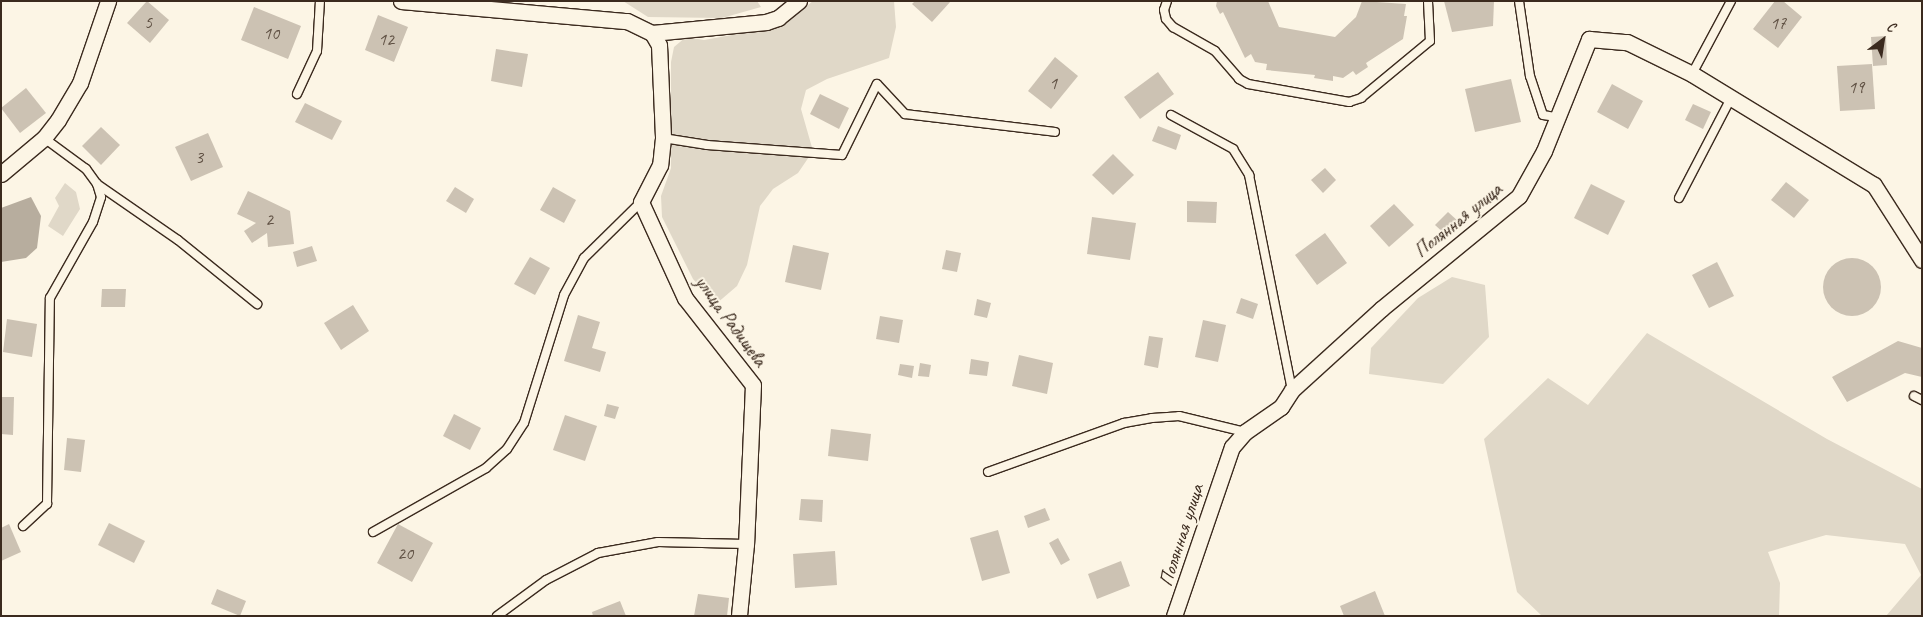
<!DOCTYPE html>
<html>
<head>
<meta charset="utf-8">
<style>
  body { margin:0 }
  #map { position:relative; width:1923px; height:617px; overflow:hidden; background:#fcf5e5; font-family:Caveat,sans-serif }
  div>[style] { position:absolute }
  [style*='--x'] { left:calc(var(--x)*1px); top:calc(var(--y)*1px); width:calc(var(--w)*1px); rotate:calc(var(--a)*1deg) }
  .green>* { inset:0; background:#e0d8c8 }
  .water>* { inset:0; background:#b7ad9e }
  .building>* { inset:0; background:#ccc2b3 }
  .round { border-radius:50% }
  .roads { filter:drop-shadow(1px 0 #3b2a1e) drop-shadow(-1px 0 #3b2a1e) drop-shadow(0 1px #3b2a1e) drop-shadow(0 -1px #3b2a1e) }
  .lane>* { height:8px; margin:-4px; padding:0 4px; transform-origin:4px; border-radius:4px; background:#fcf5e5 }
  .street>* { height:15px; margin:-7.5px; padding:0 7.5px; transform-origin:7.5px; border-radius:7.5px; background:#fcf5e5 }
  span { translate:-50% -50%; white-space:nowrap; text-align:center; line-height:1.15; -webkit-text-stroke:4px #fcf5e5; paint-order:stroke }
  .number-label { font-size:18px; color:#5f5043 }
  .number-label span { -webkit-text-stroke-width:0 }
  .street-label { font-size:20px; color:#3b2a1e }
  .frame { position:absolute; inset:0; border:2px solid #3b2a1e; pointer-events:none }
  .north { position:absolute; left:1858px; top:15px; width:50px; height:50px; -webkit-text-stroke:4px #fcf5e5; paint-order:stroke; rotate:31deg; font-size:14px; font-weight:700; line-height:20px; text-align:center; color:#3b2a1e }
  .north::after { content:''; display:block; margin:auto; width:18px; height:22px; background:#3b2a1e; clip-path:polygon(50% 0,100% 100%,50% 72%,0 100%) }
</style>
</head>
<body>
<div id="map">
  <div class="green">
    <i style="clip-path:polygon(623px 1px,757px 1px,761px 7px,722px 18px,648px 17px)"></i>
    <i style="clip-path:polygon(813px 1px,894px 1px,896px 27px,889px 58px,827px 79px,806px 90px,801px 109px,813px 151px,798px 173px,773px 189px,760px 206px,747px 265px,737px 286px,716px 304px,693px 279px,662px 217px,661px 196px,671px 168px,671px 62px,674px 47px,686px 37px,704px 40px,782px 26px)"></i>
    <i style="clip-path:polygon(65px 183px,76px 192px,80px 209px,63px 236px,48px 226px,59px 206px,55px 198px)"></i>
    <i style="clip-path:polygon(1452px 277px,1485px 285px,1489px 337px,1443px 384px,1369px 374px,1371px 348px,1418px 298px)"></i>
    <i style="clip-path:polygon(1647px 333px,1827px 439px,1922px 489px,1922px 616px,1886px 616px,1921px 575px,1905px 544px,1826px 535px,1768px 552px,1780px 583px,1779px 616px,1542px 616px,1517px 592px,1484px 439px,1548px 378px,1588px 405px)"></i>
  </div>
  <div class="water">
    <i style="clip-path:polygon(31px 197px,41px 216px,37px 248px,26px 258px,1px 262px,1px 208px)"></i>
  </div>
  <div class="building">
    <i style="clip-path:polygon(147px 1px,169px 20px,150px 43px,127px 23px)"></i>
    <i style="clip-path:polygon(915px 1px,951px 1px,932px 22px,912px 4px)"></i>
    <i style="clip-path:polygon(1217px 1px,1268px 1px,1279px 27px,1335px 37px,1356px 17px,1362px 1px,1406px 4px,1404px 16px,1407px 16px,1403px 39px,1366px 63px,1368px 67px,1356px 75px,1353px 71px,1343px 78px,1333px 76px,1333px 81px,1314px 78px,1315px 75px,1266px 70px,1267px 64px,1255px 62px,1251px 54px,1245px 58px,1223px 12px,1220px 14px,1216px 6px)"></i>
    <i style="clip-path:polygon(1444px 1px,1494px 1px,1493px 26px,1452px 32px)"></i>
    <i style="clip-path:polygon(1775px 1px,1783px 1px,1802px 17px,1778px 48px,1753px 29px)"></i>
    <i style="clip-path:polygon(254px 7px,301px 26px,288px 59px,241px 40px)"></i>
    <i style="clip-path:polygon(378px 15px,408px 27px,394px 62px,365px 50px)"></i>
    <i style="clip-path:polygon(1886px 36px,1887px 65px,1873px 66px,1871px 37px)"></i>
    <i style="clip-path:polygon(496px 49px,528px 54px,522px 87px,491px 81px)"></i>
    <i style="clip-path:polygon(1055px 57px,1078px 76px,1051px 109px,1028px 91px)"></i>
    <i style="clip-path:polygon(1872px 64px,1875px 109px,1840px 111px,1837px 66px)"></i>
    <i style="clip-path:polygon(1158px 72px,1174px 94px,1140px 119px,1124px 97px)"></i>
    <i style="clip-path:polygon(1511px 79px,1521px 122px,1475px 132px,1465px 89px)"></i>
    <i style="clip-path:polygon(1612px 84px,1643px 101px,1628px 129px,1597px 112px)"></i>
    <i style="clip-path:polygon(26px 88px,46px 113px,20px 133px,1px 108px)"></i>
    <i style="clip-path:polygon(820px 94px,849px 108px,839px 129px,810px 114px)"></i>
    <i style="clip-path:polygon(305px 103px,342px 121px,332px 140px,295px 122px)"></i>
    <i style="clip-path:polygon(1693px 104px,1711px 112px,1703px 129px,1685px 120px)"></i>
    <i style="clip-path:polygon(1158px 126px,1181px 135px,1176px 150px,1152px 141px)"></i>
    <i style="clip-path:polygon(101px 127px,120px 145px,101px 165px,82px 146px)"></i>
    <i style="clip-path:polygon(208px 133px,223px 167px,191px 181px,175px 147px)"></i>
    <i style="clip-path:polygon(1113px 154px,1134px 175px,1113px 195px,1092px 175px)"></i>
    <i style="clip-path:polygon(1325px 168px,1336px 180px,1323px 193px,1311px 180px)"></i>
    <i style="clip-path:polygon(1786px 182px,1809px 200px,1794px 218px,1771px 200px)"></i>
    <i style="clip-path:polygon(1591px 184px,1625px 201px,1608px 235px,1574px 218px)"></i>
    <i style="clip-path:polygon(455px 187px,474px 199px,466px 213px,446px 201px)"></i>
    <i style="clip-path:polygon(553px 187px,576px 200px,564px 223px,540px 210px)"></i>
    <i style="clip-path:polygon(248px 191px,290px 211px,294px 244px,268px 247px,267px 233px,252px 243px,244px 231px,256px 223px,237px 214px)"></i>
    <i style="clip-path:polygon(1187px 201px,1217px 202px,1216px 223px,1187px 222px)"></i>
    <i style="clip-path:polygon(1394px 204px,1414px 225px,1389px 247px,1370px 226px)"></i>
    <i style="clip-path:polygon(1448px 212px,1459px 222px,1446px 235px,1435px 225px)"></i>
    <i style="clip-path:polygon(1092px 217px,1136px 223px,1130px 260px,1087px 254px)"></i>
    <i style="clip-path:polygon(1325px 233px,1347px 263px,1317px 285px,1295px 255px)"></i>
    <i style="clip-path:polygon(793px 245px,829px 253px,821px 290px,785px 282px)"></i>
    <i style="clip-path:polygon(312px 246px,317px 261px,297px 267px,293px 252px)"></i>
    <i style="clip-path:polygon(946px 250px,961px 253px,957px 272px,942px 269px)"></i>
    <i style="clip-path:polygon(530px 257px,550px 268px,535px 295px,514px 284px)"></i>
    <i class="round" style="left:1823px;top:258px;width:58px;height:58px"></i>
    <i style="clip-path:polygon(1717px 262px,1734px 296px,1709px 308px,1692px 275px)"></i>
    <i style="clip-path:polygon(102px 289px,126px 289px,125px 307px,101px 307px)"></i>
    <i style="clip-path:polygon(1241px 298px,1258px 304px,1253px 319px,1236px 313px)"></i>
    <i style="clip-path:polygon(977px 299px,991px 303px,987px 318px,974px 315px)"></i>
    <i style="clip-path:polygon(353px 305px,369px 331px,341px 350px,324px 323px)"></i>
    <i style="clip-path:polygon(578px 315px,600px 322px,592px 348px,606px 352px,600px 372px,564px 361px)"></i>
    <i style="clip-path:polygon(880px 316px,903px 320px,899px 343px,876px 339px)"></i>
    <i style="clip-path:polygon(7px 319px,37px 324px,32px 357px,3px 352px)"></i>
    <i style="clip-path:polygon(1203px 320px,1226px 325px,1218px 362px,1195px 357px)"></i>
    <i style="clip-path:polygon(1149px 336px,1163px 338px,1158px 368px,1144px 365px)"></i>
    <i style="clip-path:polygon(1898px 341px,1922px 348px,1922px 377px,1905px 373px,1847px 402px,1832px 377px)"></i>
    <i style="clip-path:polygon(1019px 355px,1053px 363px,1047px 394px,1012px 386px)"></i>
    <i style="clip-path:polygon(971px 359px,989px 362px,987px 376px,969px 374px)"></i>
    <i style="clip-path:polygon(920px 363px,931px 365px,929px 377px,918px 376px)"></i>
    <i style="clip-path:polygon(900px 364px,914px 366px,912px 378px,898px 375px)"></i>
    <i style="clip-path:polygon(1px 397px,14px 397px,13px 435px,1px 434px)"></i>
    <i style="clip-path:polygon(607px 404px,619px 407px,615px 419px,604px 416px)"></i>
    <i style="clip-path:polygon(454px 414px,481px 428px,470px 450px,443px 436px)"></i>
    <i style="clip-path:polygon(565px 415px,597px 426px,585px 461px,553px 450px)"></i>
    <i style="clip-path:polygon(831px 429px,871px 434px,868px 461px,828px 456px)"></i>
    <i style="clip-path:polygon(67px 438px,85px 440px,81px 472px,64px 470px)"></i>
    <i style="clip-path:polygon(801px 499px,823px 500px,822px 522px,799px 520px)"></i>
    <i style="clip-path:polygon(1045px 508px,1050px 520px,1028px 528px,1024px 516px)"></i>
    <i style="clip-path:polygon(109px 523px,145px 541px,134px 563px,98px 545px)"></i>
    <i style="clip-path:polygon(9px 524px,21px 552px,1px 561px,1px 528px)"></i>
    <i style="clip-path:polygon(398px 524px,433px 543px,412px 582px,377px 563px)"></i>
    <i style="clip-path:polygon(998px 530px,1010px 573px,982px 581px,970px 538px)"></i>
    <i style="clip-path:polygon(1058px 538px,1070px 560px,1061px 565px,1049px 543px)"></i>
    <i style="clip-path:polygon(835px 551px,837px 585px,795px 588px,793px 554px)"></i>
    <i style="clip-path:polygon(1121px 561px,1130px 586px,1097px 599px,1088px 574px)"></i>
    <i style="clip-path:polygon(217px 589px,246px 601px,240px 616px,211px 604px)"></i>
    <i style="clip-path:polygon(1375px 591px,1385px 616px,1344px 616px,1340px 606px)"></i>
    <i style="clip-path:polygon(698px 594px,729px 598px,727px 616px,694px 616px)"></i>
    <i style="clip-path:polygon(620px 601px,626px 616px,593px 616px,592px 612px)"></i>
  </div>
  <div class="roads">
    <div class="lane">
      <i style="--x:1167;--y:1;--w:9;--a:108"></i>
      <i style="--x:1164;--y:10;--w:9;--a:77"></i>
      <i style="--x:1166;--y:19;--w:11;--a:49"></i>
      <i style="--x:1173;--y:27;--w:48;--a:29.7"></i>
      <i style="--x:1215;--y:51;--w:37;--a:49"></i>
      <i style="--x:1239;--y:79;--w:10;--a:29"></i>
      <i style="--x:1248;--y:84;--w:103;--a:10.1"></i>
      <i style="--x:1349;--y:102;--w:13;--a:-18"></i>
      <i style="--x:1361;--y:98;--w:89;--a:-39.6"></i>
      <i style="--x:1430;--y:41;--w:40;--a:-92.9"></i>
      <i style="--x:1519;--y:1;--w:76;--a:81.7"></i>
      <i style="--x:1530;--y:76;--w:41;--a:71.6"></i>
      <i style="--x:1543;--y:115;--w:12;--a:9"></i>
      <i style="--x:1692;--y:74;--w:83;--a:-61.9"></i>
      <i style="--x:297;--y:94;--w:47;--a:-65.1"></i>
      <i style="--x:317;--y:51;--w:50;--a:-86.6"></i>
      <i style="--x:1171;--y:115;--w:71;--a:28.7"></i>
      <i style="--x:1233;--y:149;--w:31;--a:58"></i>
      <i style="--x:1249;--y:175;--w:219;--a:78.7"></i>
      <i style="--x:663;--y:138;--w:45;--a:9"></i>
      <i style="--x:707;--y:145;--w:135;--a:4.2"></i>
      <i style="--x:842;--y:155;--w:79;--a:-63.8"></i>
      <i style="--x:877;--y:84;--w:41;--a:47"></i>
      <i style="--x:905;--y:114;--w:151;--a:6.8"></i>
      <i style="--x:97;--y:184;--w:98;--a:34.7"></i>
      <i style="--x:178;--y:240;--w:102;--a:39"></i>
      <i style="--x:1679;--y:198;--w:113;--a:-62.5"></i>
      <i style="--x:1914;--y:396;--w:9;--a:27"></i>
      <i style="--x:988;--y:472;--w:145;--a:-19.8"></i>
      <i style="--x:1124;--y:423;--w:28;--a:-10"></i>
      <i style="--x:1152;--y:418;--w:27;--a:-4"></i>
      <i style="--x:1179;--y:416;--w:68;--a:13.6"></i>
      <i style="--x:23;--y:526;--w:33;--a:-43"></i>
      <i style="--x:47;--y:504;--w:206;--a:-89.2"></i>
      <i style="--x:50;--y:298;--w:87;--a:-60.5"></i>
      <i style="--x:93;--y:222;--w:26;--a:-72"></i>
      <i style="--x:101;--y:197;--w:14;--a:-107"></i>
      <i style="--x:97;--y:184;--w:19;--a:-126"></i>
      <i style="--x:86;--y:169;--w:52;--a:-143.6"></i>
      <i style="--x:373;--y:532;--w:130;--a:-29.5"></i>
      <i style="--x:486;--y:468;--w:28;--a:-42"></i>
      <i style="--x:507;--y:449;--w:31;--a:-57"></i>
      <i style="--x:524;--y:423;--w:134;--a:-72.6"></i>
      <i style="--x:564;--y:295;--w:42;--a:-61.6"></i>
      <i style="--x:584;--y:258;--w:80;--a:-44.5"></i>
      <i style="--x:497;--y:616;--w:61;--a:-36.3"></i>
      <i style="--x:546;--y:580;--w:59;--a:-27.4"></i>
      <i style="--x:598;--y:553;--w:61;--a:-10.4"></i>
      <i style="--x:658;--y:542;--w:88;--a:1.3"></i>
    </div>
    <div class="street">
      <i style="--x:401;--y:1;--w:227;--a:5.1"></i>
      <i style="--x:627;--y:21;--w:28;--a:26"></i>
      <i style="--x:652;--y:33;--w:115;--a:-5.5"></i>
      <i style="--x:766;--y:22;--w:13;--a:-18"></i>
      <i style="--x:778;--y:18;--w:27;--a:-39"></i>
      <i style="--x:652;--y:33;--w:14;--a:60"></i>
      <i style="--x:659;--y:45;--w:93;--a:87.5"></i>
      <i style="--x:663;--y:138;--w:27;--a:96"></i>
      <i style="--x:660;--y:165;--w:42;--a:117.2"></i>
      <i style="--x:641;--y:202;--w:106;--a:65.4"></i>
      <i style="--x:685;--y:298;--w:110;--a:52"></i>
      <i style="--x:753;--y:385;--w:159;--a:92.5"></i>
      <i style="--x:746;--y:544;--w:72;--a:95.6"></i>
      <i style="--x:1;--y:174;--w:56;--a:-39.9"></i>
      <i style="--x:44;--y:138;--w:23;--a:-52"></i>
      <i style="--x:58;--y:120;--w:43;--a:-59.3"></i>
      <i style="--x:80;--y:83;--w:87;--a:-71.1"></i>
      <i style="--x:1174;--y:616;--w:179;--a:-71.1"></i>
      <i style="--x:1232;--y:447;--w:20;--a:-49"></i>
      <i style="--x:1245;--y:432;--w:44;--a:-34.8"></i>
      <i style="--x:1281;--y:407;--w:20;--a:-57"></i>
      <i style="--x:1292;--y:390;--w:120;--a:-42.3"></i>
      <i style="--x:1381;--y:309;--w:178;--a:-39.3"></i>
      <i style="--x:1519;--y:196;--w:51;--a:-60.9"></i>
      <i style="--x:1544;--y:151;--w:121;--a:-68.1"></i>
      <i style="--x:1589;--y:39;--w:38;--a:5"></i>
      <i style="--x:1627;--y:42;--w:72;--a:26.2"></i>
      <i style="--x:1692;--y:74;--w:213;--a:31.4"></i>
      <i style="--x:1874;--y:185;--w:89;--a:57.4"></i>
    </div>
  </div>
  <div class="number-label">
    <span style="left:148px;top:22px">5</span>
    <span style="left:1778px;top:23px">17</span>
    <span style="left:271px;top:33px">10</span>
    <span style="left:386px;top:39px">12</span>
    <span style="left:1053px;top:83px">1</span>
    <span style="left:1856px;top:87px">19</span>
    <span style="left:199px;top:157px">3</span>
    <span style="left:269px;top:219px">2</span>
    <span style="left:405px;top:553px">20</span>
  </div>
  <div class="street-label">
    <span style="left:1458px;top:220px;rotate:-39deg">Полянная улица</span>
    <span style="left:731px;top:321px;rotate:54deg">улица Радищева</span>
    <span style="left:1181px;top:535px;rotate:-72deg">Полянная улица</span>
  </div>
  <div class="frame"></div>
  <div class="north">С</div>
</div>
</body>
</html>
